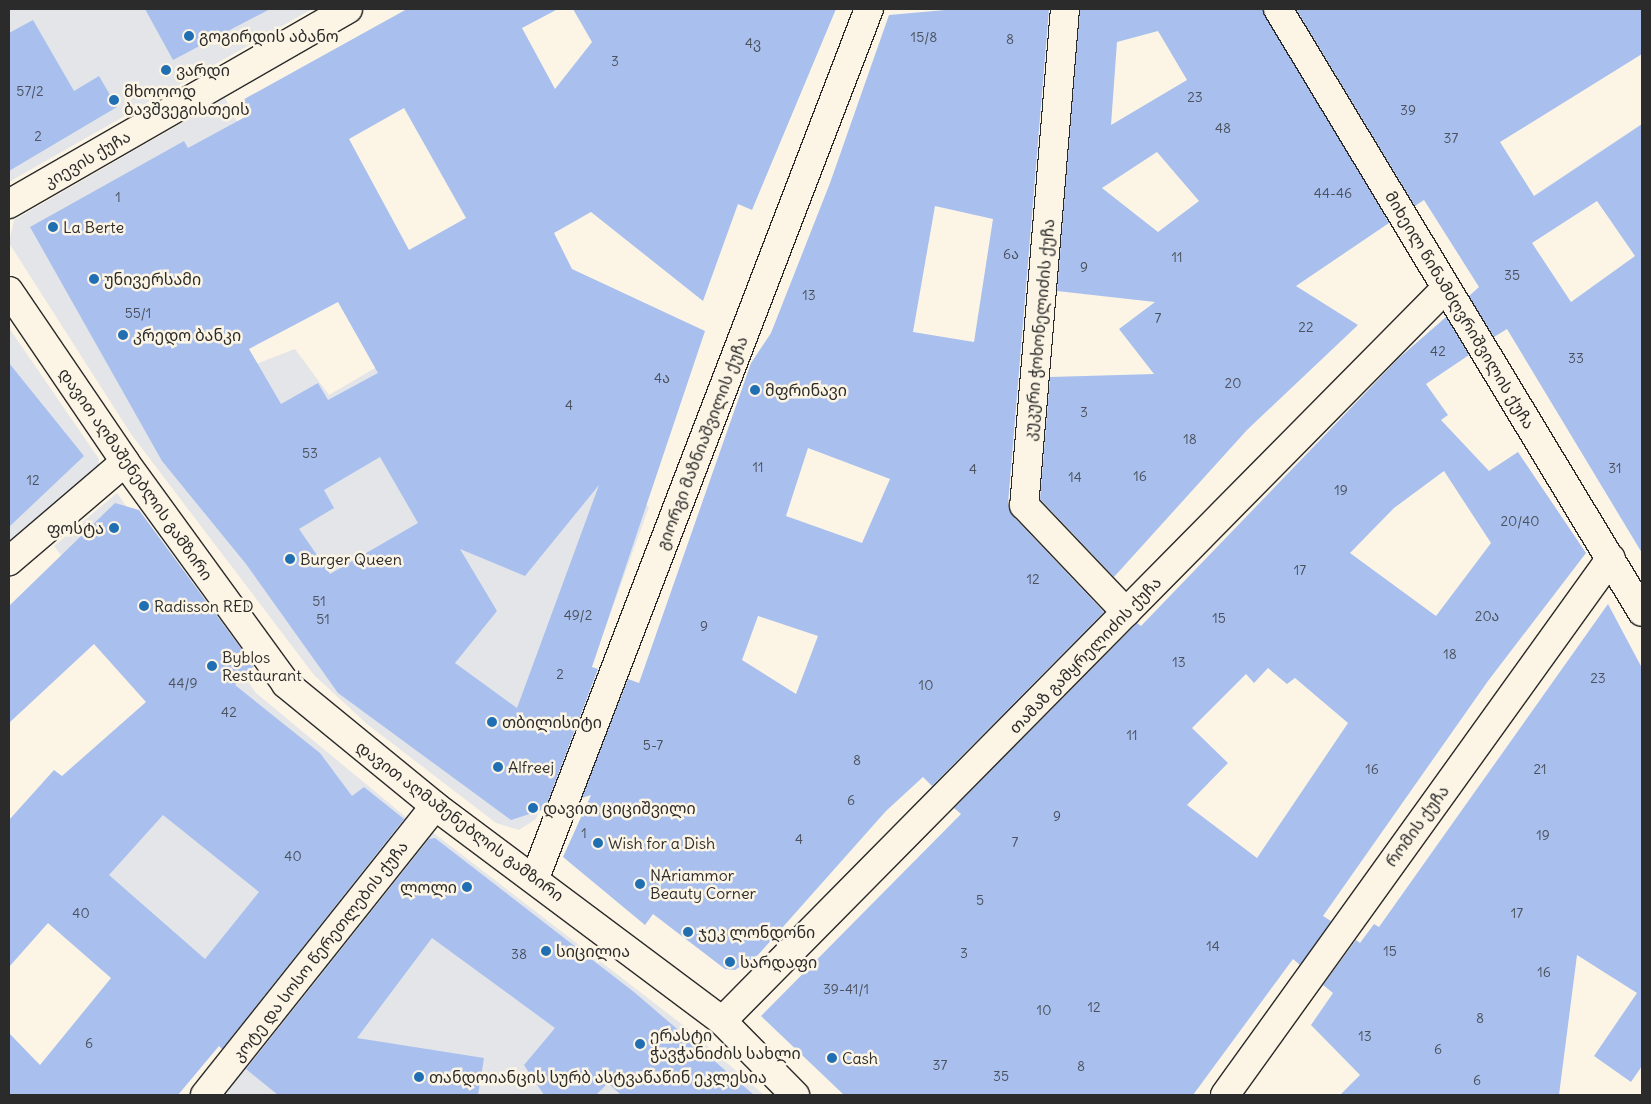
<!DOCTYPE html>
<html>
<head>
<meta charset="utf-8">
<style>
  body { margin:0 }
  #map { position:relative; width:1651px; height:1104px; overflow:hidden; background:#fcf5e5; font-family:Delius,"Noto Sans Georgian",sans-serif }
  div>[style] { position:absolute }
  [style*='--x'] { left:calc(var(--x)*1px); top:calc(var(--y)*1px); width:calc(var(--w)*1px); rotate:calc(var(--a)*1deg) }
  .built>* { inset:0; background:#e3e5e8 }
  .building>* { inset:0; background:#a9c0ee }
  .roads { filter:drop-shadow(1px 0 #2b2b2b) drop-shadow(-1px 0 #2b2b2b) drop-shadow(0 1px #2b2b2b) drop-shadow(0 -1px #2b2b2b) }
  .street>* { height:28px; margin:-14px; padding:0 14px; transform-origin:14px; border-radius:14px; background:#fcf5e5 }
  .secondary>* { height:28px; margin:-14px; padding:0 14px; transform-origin:14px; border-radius:14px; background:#fcf5e5 }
  .dots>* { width:14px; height:14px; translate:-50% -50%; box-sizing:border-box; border:2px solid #fcf5e5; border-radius:50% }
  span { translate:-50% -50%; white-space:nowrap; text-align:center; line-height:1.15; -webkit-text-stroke:5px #fcf5e5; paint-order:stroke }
  .number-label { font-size:14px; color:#4a505c }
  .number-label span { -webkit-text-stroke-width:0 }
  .poi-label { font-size:16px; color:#2b2b2b }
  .left { translate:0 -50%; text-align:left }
  .right { translate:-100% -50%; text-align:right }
  .street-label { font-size:16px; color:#2b2b2b }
  .frame { position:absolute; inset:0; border:10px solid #2b2b2b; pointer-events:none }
</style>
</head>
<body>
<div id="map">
  <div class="built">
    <i style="clip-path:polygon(9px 9px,312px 9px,9px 182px)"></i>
    <i style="clip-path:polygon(225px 98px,290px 224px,197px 269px,251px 366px,295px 349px,329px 395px,450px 324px,649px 507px,536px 819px,519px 830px,496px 823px,367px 724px,314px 675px,131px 434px,9px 243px,14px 220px)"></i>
    <i style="clip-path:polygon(9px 328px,99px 459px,98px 468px,9px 550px)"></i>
    <i style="clip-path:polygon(117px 493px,256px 693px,407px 818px,233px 1034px,32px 866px,177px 711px,54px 546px)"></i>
    <i style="clip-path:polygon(431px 831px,688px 1029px,764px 1095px,219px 1095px)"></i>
  </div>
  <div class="building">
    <i style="clip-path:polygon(145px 9px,270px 9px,173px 60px)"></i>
    <i style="clip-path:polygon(evenodd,407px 9px,558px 9px,522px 28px,555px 89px,592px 42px,573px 9px,836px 9px,752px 210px,738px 204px,703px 301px,591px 212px,554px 233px,572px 269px,705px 331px,592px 667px,598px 669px,545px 809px,511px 820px,338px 693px,246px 564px,162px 461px,30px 227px,184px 141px,188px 148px,247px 116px,239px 102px,407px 9px,404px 108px,466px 218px,409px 250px,349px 139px,404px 108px,407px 9px,338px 302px,378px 373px,328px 400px,318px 383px,281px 404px,249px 349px,338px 302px,407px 9px,380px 457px,418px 523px,330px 574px,299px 529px,334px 508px,324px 490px,380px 457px,407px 9px,599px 485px,556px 602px,517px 708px,455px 663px,497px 611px,460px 549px,525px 576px,599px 485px)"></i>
    <i style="clip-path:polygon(evenodd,956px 9px,1049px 9px,1008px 504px,1013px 516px,1104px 612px,932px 786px,923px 777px,886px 811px,758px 955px,735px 970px,725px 969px,653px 914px,645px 925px,563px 857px,591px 795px,582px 798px,628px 679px,639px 683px,751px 363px,771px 333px,830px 183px,889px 15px,956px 9px,935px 206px,993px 219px,974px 342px,913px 332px,935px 206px,956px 9px,808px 448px,890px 479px,862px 543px,786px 516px,808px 448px,956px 9px,758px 616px,818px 636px,796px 694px,742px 660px,758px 616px)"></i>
    <i style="clip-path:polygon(evenodd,1080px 9px,1262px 9px,1389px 223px,1296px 286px,1358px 325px,1247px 430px,1114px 577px,1040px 499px,1050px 377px,1154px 374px,1119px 329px,1155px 302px,1057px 291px,1080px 9px,1158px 31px,1187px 80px,1111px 125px,1117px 42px,1158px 31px,1080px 9px,1157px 152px,1199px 201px,1158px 232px,1102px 188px,1157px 152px)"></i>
    <i style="clip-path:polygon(evenodd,1296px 9px,1642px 9px,1642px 54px,1500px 142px,1534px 196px,1642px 124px,1642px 553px,1507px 329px,1494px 337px,1469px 296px,1479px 287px,1424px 200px,1415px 206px,1296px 9px,1597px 201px,1635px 256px,1571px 302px,1532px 243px,1597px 201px)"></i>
    <i style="clip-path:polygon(33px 20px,74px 91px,99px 76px,117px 107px,9px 171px,9px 33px)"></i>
    <i style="clip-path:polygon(evenodd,1446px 317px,1469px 355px,1426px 384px,1448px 415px,1441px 420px,1489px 471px,1518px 452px,1586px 553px,1488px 681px,1323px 916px,1331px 921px,1300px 965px,1293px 959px,1193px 1095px,844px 1095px,761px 1016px,961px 814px,954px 808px,1137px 623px,1141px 626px,1399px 358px,1446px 317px,1444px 471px,1491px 543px,1436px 616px,1350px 553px,1394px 508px,1444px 471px,1446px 317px,1268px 668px,1287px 684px,1295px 678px,1348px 723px,1257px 858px,1187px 805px,1228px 763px,1192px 728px,1246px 674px,1254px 683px,1268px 668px)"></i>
    <i style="clip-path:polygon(9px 363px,84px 456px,9px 527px)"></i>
    <i style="clip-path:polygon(evenodd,115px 503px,139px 510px,254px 666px,235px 685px,320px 753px,352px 796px,364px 787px,404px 819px,222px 1049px,219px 1046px,178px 1095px,9px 1095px,9px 1033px,40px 1065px,111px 978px,48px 923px,9px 967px,9px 820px,54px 770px,62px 776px,146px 702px,94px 644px,9px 723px,9px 606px,115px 503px,163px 815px,259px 892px,205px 959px,109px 875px,163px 815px)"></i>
    <i style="clip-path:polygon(1608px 604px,1642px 668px,1642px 1066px,1631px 1082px,1594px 1056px,1637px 993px,1577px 955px,1559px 1095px,1340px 1095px,1360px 1075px,1311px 1025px,1333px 993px,1323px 985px,1356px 940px,1360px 943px,1374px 924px,1379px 927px)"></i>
    <i style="clip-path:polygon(435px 838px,634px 992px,754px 1095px,621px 1095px,608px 1083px,596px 1095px,544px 1095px,524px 1065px,555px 1028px,432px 938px,357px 1038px,484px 1058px,478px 1095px,278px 1095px,246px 1069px,429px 839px)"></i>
  </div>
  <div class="roads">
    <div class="street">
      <i style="--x:1065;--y:9;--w:498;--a:94.7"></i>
      <i style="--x:1024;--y:505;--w:148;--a:46.4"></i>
      <i style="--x:1278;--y:9;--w:704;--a:58.88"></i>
      <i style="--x:125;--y:462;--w:274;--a:54"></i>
      <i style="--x:286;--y:684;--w:193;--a:39.3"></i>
      <i style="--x:435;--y:806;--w:359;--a:36.8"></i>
      <i style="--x:722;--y:1021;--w:104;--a:45.4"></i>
      <i style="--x:535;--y:878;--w:931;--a:-68.98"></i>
      <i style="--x:722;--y:1021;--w:1030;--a:-45.35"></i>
      <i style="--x:205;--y:1095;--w:369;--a:-51.5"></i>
      <i style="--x:1225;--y:1095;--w:661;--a:-54.29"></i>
    </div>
    <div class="secondary">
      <i style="--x:9;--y:204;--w:391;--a:-29.9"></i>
      <i style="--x:9;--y:291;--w:207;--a:55.8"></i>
      <i style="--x:125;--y:462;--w:153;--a:139.5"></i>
    </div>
  </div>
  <div class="dots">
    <i style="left:189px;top:36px;background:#1f6fb2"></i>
    <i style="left:166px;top:70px;background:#1f6fb2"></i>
    <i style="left:114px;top:100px;background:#1f6fb2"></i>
    <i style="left:53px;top:227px;background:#1f6fb2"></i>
    <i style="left:94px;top:279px;background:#1f6fb2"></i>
    <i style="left:123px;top:335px;background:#1f6fb2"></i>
    <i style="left:755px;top:390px;background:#1f6fb2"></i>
    <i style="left:114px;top:528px;background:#1f6fb2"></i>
    <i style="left:290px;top:559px;background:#1f6fb2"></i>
    <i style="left:144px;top:606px;background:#1f6fb2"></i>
    <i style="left:212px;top:666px;background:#1f6fb2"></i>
    <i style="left:492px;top:722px;background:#1f6fb2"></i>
    <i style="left:498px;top:767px;background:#1f6fb2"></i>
    <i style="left:533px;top:808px;background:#1f6fb2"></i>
    <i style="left:598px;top:843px;background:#1f6fb2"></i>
    <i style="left:640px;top:884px;background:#1f6fb2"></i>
    <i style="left:467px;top:887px;background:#1f6fb2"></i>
    <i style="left:688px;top:932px;background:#1f6fb2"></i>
    <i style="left:546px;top:951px;background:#1f6fb2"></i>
    <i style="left:730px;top:962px;background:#1f6fb2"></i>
    <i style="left:640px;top:1044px;background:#1f6fb2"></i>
    <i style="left:832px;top:1058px;background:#1f6fb2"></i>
    <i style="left:419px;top:1077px;background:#1f6fb2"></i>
  </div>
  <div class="number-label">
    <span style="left:924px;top:37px">15/8</span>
    <span style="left:1010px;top:39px">8</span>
    <span style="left:753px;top:43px">4ვ</span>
    <span style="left:615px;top:61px">3</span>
    <span style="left:30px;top:91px">57/2</span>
    <span style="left:1195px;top:97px">23</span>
    <span style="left:1408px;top:110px">39</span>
    <span style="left:1223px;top:128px">48</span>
    <span style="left:38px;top:136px">2</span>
    <span style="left:1451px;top:138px">37</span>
    <span style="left:1333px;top:193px">44-46</span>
    <span style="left:118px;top:197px">1</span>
    <span style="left:1011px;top:254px">6ა</span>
    <span style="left:1177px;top:257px">11</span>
    <span style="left:1084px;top:267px">9</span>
    <span style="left:1512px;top:275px">35</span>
    <span style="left:809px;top:295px">13</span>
    <span style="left:138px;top:313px">55/1</span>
    <span style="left:1158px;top:318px">7</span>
    <span style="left:1306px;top:327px">22</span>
    <span style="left:1438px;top:351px">42</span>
    <span style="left:1576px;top:358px">33</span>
    <span style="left:662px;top:378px">4ა</span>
    <span style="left:1233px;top:383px">20</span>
    <span style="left:569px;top:405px">4</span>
    <span style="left:1084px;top:412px">3</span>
    <span style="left:1190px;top:439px">18</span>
    <span style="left:310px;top:453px">53</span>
    <span style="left:758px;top:467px">11</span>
    <span style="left:1615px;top:468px">31</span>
    <span style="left:973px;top:469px">4</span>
    <span style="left:1140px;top:476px">16</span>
    <span style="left:1075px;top:477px">14</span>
    <span style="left:33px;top:480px">12</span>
    <span style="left:1341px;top:490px">19</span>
    <span style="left:1520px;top:521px">20/40</span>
    <span style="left:1300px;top:570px">17</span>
    <span style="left:1033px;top:579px">12</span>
    <span style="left:319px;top:601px">51</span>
    <span style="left:578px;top:615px">49/2</span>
    <span style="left:1487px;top:616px">20ა</span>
    <span style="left:1219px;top:618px">15</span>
    <span style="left:323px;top:619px">51</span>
    <span style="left:704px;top:626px">9</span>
    <span style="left:1450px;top:654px">18</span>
    <span style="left:1179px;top:662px">13</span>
    <span style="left:560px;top:674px">2</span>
    <span style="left:1598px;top:678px">23</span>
    <span style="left:183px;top:683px">44/9</span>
    <span style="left:926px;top:685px">10</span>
    <span style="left:229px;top:712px">42</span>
    <span style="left:1132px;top:735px">11</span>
    <span style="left:653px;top:745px">5-7</span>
    <span style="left:857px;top:760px">8</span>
    <span style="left:1372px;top:769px">16</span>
    <span style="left:1540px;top:769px">21</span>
    <span style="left:851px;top:800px">6</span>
    <span style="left:1057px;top:816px">9</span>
    <span style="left:584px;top:833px">1</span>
    <span style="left:1543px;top:835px">19</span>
    <span style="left:799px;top:839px">4</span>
    <span style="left:1015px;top:842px">7</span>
    <span style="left:293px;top:856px">40</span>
    <span style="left:980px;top:900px">5</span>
    <span style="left:81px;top:913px">40</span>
    <span style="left:1517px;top:913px">17</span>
    <span style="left:1213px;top:946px">14</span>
    <span style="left:1390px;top:951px">15</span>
    <span style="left:964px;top:953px">3</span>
    <span style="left:519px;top:954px">38</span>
    <span style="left:1544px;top:972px">16</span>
    <span style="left:846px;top:989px">39-41/1</span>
    <span style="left:1094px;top:1007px">12</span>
    <span style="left:1044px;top:1010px">10</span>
    <span style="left:1480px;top:1018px">8</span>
    <span style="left:1365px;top:1036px">13</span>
    <span style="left:89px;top:1043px">6</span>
    <span style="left:1438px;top:1049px">6</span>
    <span style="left:940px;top:1065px">37</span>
    <span style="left:1081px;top:1066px">8</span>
    <span style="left:1001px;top:1076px">35</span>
    <span style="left:1477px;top:1080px">6</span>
  </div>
  <div class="poi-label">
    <span class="left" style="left:199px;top:36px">გოგირდის აბანო</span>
    <span class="left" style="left:176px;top:70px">ვარდი</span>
    <span class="left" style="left:124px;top:100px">მხოოოდ<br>ბავშვეგისთეის</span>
    <span class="left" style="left:63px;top:227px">La Berte</span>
    <span class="left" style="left:104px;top:279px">უნივერსამი</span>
    <span class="left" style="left:133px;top:335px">კრედო ბანკი</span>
    <span class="left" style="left:765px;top:390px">მფრინავი</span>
    <span class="right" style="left:104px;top:528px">ფოსტა</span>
    <span class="left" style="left:300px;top:559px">Burger Queen</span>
    <span class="left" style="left:154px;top:606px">Radisson RED</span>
    <span class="left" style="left:222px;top:666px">Byblos<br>Restaurant</span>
    <span class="left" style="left:502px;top:722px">თბილისიტი</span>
    <span class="left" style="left:508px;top:767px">Alfreej</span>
    <span class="left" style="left:543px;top:808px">დავით ციციშვილი</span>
    <span class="left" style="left:608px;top:843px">Wish for a Dish</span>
    <span class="left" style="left:650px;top:884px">NAriammor<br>Beauty Corner</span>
    <span class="right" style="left:457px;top:887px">ლოლი</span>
    <span class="left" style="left:698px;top:932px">ჯეკ ლონდონი</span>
    <span class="left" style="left:556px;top:951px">სიცილია</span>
    <span class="left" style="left:740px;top:962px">სარდაფი</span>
    <span class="left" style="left:650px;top:1044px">ერასტი<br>ჭავჭანიძის სახლი</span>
    <span class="left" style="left:842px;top:1058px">Cash</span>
    <span class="left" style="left:429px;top:1077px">თანდოიანცის სურბ ასტვაწაწინ ეკლესია</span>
  </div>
  <div class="street-label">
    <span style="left:87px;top:159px;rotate:-30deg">კიევის ქუჩა</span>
    <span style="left:1460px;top:310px;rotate:59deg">მიხეილ წინამძღვრიშვილის ქუჩა</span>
    <span style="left:1039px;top:330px;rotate:-85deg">კუკური ჭოხონელიძის ქუჩა</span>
    <span style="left:702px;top:443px;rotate:-69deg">გიორგი მაზნიაშვილის ქუჩა</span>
    <span style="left:136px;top:474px;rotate:55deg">დავით აღმაშენებლის გამზირი</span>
    <span style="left:1085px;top:655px;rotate:-46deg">თამაზ გამყრელიძის ქუჩა</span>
    <span style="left:460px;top:821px;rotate:37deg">დავით აღმაშენებლის გამზირი</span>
    <span style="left:1417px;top:826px;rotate:-54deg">რომის ქუჩა</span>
    <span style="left:320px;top:951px;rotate:-52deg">კოტე და სოსო წერეთლების ქუჩა</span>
  </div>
  <div class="frame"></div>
</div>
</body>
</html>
